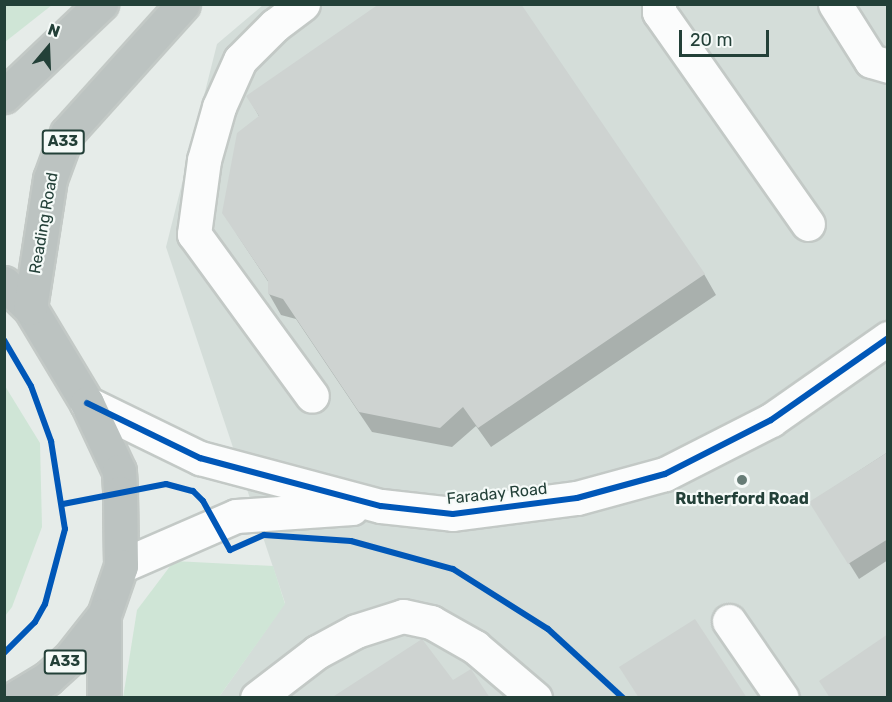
<!DOCTYPE html>
<html>
<head>
<meta charset="utf-8">
<style>
  body { margin:0 }
  #map { position:relative; width:892px; height:702px; overflow:hidden; background:#e6ece9; font-family:Rubik,sans-serif }
  div>[style] { position:absolute }
  [style*='--x'] { left:calc(var(--x)*1px); top:calc(var(--y)*1px); width:calc(var(--w)*1px); rotate:calc(var(--a)*1deg) }
  .built>* { inset:0; background:#d4ddd9 }
  .green>* { inset:0; background:#cfe5d6 }
  .shadow>* { inset:0; background:#0003 }
  .building>* { inset:0; background:#ced3d1 }
  .roads { filter:drop-shadow(2px 0 #c3c9c6) drop-shadow(-2px 0 #c3c9c6) drop-shadow(0 2px #c3c9c6) drop-shadow(0 -2px #c3c9c6) }
  .minor>* { height:33px; margin:-16.5px; padding:0 16.5px; transform-origin:16.5px; border-radius:16.5px; background:#fbfcfc }
  .highway>* { height:33px; margin:-16.5px; padding:0 16.5px; transform-origin:16.5px; border-radius:16.5px; background:#bcc3c1 }
  .cycleway>* { height:6px; margin:-3px; padding:0 3px; transform-origin:3px; border-radius:3px; background:#0057b8 }
  .dots>* { width:16px; height:16px; translate:-50% -50%; box-sizing:border-box; border:3px solid #f5faf8; border-radius:50% }
  span { translate:-50% -50%; white-space:nowrap; text-align:center; line-height:1.15; -webkit-text-stroke:4.5px #f5faf8; paint-order:stroke }
  .shield-label span { padding:2px 4px; background:#f5faf8; border:2px solid; border-radius:4px; -webkit-text-stroke-width:0 }
  .shield-label { font-size:15px; color:#234038; font-weight:700 }
  .street-label { font-size:16px; color:#234038 }
  .poi-label { font-size:16px; color:#234038; font-weight:700 }
  .frame { position:absolute; inset:0; border:6px solid #234038; pointer-events:none }
  .north { position:absolute; left:18px; top:18px; width:60px; height:60px; -webkit-text-stroke:4px #f5faf8; paint-order:stroke; rotate:19deg; font-size:16px; font-weight:700; line-height:24px; text-align:center; color:#234038 }
  .north::after { content:''; display:block; margin:auto; width:21px; height:27px; background:#234038; clip-path:polygon(50% 0,100% 100%,50% 72%,0 100%) }
  .scale { position:absolute; left:679px; top:30px; width:90px; height:27px; box-sizing:border-box; border:3px solid #234038; border-top:0; padding-left:8px; font-size:18px; line-height:21px; white-space:nowrap; color:#234038; -webkit-text-stroke:4px #f5faf8; paint-order:stroke }
</style>
</head>
<body>
<div id="map">
  <div class="built">
    <i style="clip-path:polygon(263px 5px,887px 5px,887px 697px,219px 697px,285px 603px,166px 247px,217px 44px)"></i>
  </div>
  <div class="green">
    <i style="clip-path:polygon(5px 4px,52px 4px,52px 5px,5px 42px)"></i>
    <i style="clip-path:polygon(5px 386px,40px 443px,42px 527px,12px 607px,5px 616px)"></i>
    <i style="clip-path:polygon(174px 561px,273px 566px,285px 604px,219px 697px,123px 698px,137px 610px)"></i>
  </div>
  <div class="shadow">
    <i style="clip-path:polygon(248px 97px,704px 274px,716px 295px,491px 447px,476px 426px,452px 447px,372px 432px,296px 319px,281px 315px,269px 294px,269px 283px,236px 233px,260px 118px)"></i>
    <i style="clip-path:polygon(888px 452px,888px 560px,859px 579px,811px 502px)"></i>
  </div>
  <div class="building">
    <i style="clip-path:polygon(379px 4px,521px 4px,705px 274px,478px 428px,463px 407px,440px 428px,359px 412px,283px 299px,268px 294px,268px 281px,222px 213px,237px 133px,259px 116px,246px 96px)"></i>
    <i style="clip-path:polygon(888px 452px,888px 539px,848px 564px,809px 502px)"></i>
    <i style="clip-path:polygon(695px 619px,747px 698px,639px 698px,619px 667px)"></i>
    <i style="clip-path:polygon(888px 634px,888px 698px,830px 698px,819px 681px)"></i>
    <i style="clip-path:polygon(422px 639px,453px 680px,471px 669px,490px 698px,331px 698px)"></i>
  </div>
  <div class="roads">
    <div class="minor">
      <i style="--x:303;--y:4;--w:35;--a:143"></i>
      <i style="--x:275;--y:25;--w:49;--a:135"></i>
      <i style="--x:240;--y:60;--w:51;--a:114.1"></i>
      <i style="--x:219;--y:107;--w:55;--a:105.8"></i>
      <i style="--x:204;--y:160;--w:75;--a:97.7"></i>
      <i style="--x:194;--y:234;--w:200;--a:53.9"></i>
      <i style="--x:659;--y:4;--w:8;--a:90"></i>
      <i style="--x:659;--y:12;--w:259;--a:54.9"></i>
      <i style="--x:835;--y:4;--w:67;--a:57.7"></i>
      <i style="--x:871;--y:61;--w:18;--a:16"></i>
      <i style="--x:87;--y:403;--w:126;--a:26"></i>
      <i style="--x:200;--y:458;--w:187;--a:14.9"></i>
      <i style="--x:381;--y:506;--w:72;--a:6.3"></i>
      <i style="--x:453;--y:514;--w:125;--a:-7.4"></i>
      <i style="--x:577;--y:498;--w:91;--a:-15.3"></i>
      <i style="--x:665;--y:474;--w:119;--a:-27"></i>
      <i style="--x:771;--y:420;--w:143;--a:-35"></i>
      <i style="--x:121;--y:566;--w:125;--a:-23.5"></i>
      <i style="--x:236;--y:516;--w:116;--a:-3.9"></i>
      <i style="--x:729;--y:621;--w:93;--a:55.5"></i>
      <i style="--x:257;--y:698;--w:76;--a:-37.5"></i>
      <i style="--x:317;--y:652;--w:44;--a:-28.3"></i>
      <i style="--x:356;--y:631;--w:49;--a:-17.7"></i>
      <i style="--x:403;--y:616;--w:29;--a:12"></i>
      <i style="--x:431;--y:622;--w:51;--a:29.6"></i>
      <i style="--x:475;--y:647;--w:79;--a:40.4"></i>
    </div>
    <div class="highway">
      <i style="--x:4;--y:96;--w:134;--a:-43.5"></i>
      <i style="--x:4;--y:283;--w:36;--a:44"></i>
      <i style="--x:30;--y:308;--w:111;--a:59"></i>
      <i style="--x:87;--y:403;--w:75;--a:64.8"></i>
      <i style="--x:119;--y:471;--w:22;--a:87"></i>
      <i style="--x:120;--y:493;--w:73;--a:89.2"></i>
      <i style="--x:121;--y:566;--w:52;--a:109.1"></i>
      <i style="--x:104;--y:615;--w:55;--a:128.3"></i>
      <i style="--x:70;--y:658;--w:30;--a:138"></i>
      <i style="--x:48;--y:678;--w:39;--a:149"></i>
      <i style="--x:30;--y:308;--w:131;--a:-81.2"></i>
      <i style="--x:50;--y:179;--w:49;--a:-69.7"></i>
      <i style="--x:67;--y:133;--w:173;--a:-48"></i>
      <i style="--x:104;--y:698;--w:83;--a:-90"></i>
    </div>
  </div>
  <div class="cycleway">
    <i style="--x:4;--y:340;--w:53;--a:59.6"></i>
    <i style="--x:31;--y:386;--w:59;--a:70"></i>
    <i style="--x:51;--y:441;--w:89;--a:81"></i>
    <i style="--x:65;--y:529;--w:78;--a:104.9"></i>
    <i style="--x:45;--y:604;--w:21;--a:119"></i>
    <i style="--x:35;--y:622;--w:44;--a:135"></i>
    <i style="--x:87;--y:403;--w:126;--a:26"></i>
    <i style="--x:200;--y:458;--w:187;--a:14.9"></i>
    <i style="--x:381;--y:506;--w:72;--a:6.3"></i>
    <i style="--x:453;--y:514;--w:125;--a:-7.4"></i>
    <i style="--x:577;--y:498;--w:91;--a:-15.3"></i>
    <i style="--x:665;--y:474;--w:119;--a:-27"></i>
    <i style="--x:771;--y:420;--w:143;--a:-35"></i>
    <i style="--x:63;--y:504;--w:105;--a:-11"></i>
    <i style="--x:166;--y:484;--w:28;--a:15"></i>
    <i style="--x:193;--y:491;--w:14;--a:45"></i>
    <i style="--x:203;--y:501;--w:56;--a:61.1"></i>
    <i style="--x:230;--y:550;--w:37;--a:-24"></i>
    <i style="--x:264;--y:535;--w:87;--a:3.9"></i>
    <i style="--x:351;--y:541;--w:106;--a:15.4"></i>
    <i style="--x:453;--y:569;--w:112;--a:32.3"></i>
    <i style="--x:548;--y:629;--w:102;--a:42.6"></i>
  </div>
  <div class="dots">
    <i style="left:742px;top:480px;background:#677c76"></i>
  </div>
  <div class="shield-label">
    <span style="left:63px;top:142px">A33</span>
    <span style="left:65px;top:662px">A33</span>
  </div>
  <div class="street-label">
    <span style="left:44px;top:223px;rotate:-80deg">Reading Road</span>
    <span style="left:497px;top:494px;rotate:-6deg">Faraday Road</span>
  </div>
  <div class="poi-label">
    <span style="left:742px;top:499px">Rutherford Road</span>
  </div>
  <div class="frame"></div>
  <div class="north">N</div>
  <div class="scale">20 m</div>
</div>
</body>
</html>
